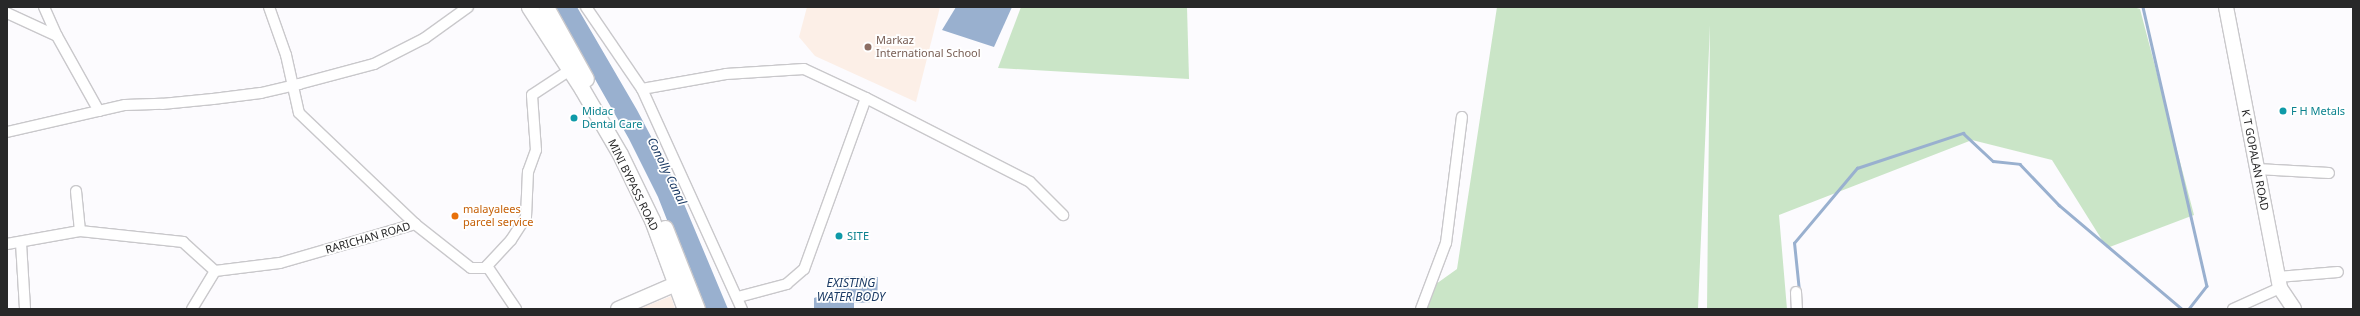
<!DOCTYPE html>
<html>
<head>
<meta charset="utf-8">
<style>
  body { margin:0 }
  #map { position:relative; width:2360px; height:316px; overflow:hidden; background:#fcfbfe; font-family:"Noto Sans",sans-serif }
  div>[style] { position:absolute }
  [style*='--x'] { left:calc(var(--x)*1px); top:calc(var(--y)*1px); width:calc(var(--w)*1px); rotate:calc(var(--a)*1deg) }
  .education>* { inset:0; background:#fcefe7 }
  .green>* { inset:0; background:#cae5c7 }
  .water>* { inset:0; background:#99b0cf }
  .stream>* { height:2.5px; margin:-1.25px; padding:0 1.25px; transform-origin:1.25px; border-radius:1.25px; background:#99b0cf }
  .roads { filter:drop-shadow(1px 0 #c9c8cb) drop-shadow(-1px 0 #c9c8cb) drop-shadow(0 1px #c9c8cb) drop-shadow(0 -1px #c9c8cb) }
  .street>* { height:10px; margin:-5px; padding:0 5px; transform-origin:5px; border-radius:5px; background:#fff }
  .secondary>* { height:14px; margin:-7px; padding:0 7px; transform-origin:7px; border-radius:7px; background:#fff }
  .primary>* { height:15px; margin:-7.5px; padding:0 7.5px; transform-origin:7.5px; border-radius:7.5px; background:#fff }
  .dots>* { width:11px; height:11px; translate:-50% -50%; box-sizing:border-box; border:2px solid #fff; border-radius:50% }
  span { translate:-50% -50%; white-space:nowrap; text-align:center; line-height:1.15; -webkit-text-stroke:3.5px #fff; paint-order:stroke }
  .education-label { font-size:11px; color:#785e54 }
  .left { translate:0 -50%; text-align:left }
  .culture-label { font-size:11px; color:#0d838f }
  .street-label { font-size:11px; color:#282829 }
  .food-label { font-size:11px; color:#c56008 }
  .water-label { font-size:12px; color:#1c3b65; font-style:italic }
  .frame { position:absolute; inset:0; border:8px solid #282829; pointer-events:none }
</style>
</head>
<body>
<div id="map">
  <div class="education">
    <i style="clip-path:polygon(807px 7px,940px 7px,916px 102px,815px 56px,799px 37px)"></i>
    <i style="clip-path:polygon(671px 296px,675px 309px,639px 309px)"></i>
  </div>
  <div class="green">
    <i style="clip-path:polygon(1021px 7px,1187px 7px,1189px 79px,998px 68px)"></i>
    <i style="clip-path:polygon(1497px 7px,2133px 7px,2140px 9px,2194px 215px,2107px 248px,2052px 160px,1972px 140px,1779px 215px,1787px 309px,1707px 309px,1710px 25px,1698px 309px,1421px 309px,1429px 289px,1457px 269px)"></i>
  </div>
  <div class="water">
    <i style="clip-path:polygon(554px 7px,577px 7px,637px 110px,674px 180px,728px 309px,702px 309px,658px 197px,629px 139px)"></i>
    <i style="clip-path:polygon(956px 7px,1012px 7px,994px 47px,942px 30px)"></i>
    <i style="clip-path:polygon(842px 276px,878px 277px,877px 302px,854px 303px,854px 309px,814px 309px,814px 298px,835px 291px)"></i>
  </div>
  <div class="stream">
    <i style="--x:2143;--y:7;--w:286;--a:77.1"></i>
    <i style="--x:2207;--y:286;--w:29;--a:128"></i>
    <i style="--x:1799;--y:291;--w:48;--a:-95.9"></i>
    <i style="--x:1794;--y:243;--w:98;--a:-50"></i>
    <i style="--x:1857;--y:168;--w:112;--a:-18.3"></i>
    <i style="--x:1963;--y:133;--w:41;--a:43"></i>
    <i style="--x:1993;--y:161;--w:27;--a:6"></i>
    <i style="--x:2020;--y:164;--w:57;--a:46.4"></i>
    <i style="--x:2059;--y:205;--w:161;--a:40.2"></i>
  </div>
  <div class="roads">
    <div class="street">
      <i style="--x:44;--y:7;--w:32;--a:66"></i>
      <i style="--x:57;--y:36;--w:86;--a:60.8"></i>
      <i style="--x:269;--y:7;--w:51;--a:70.5"></i>
      <i style="--x:286;--y:55;--w:59;--a:77.4"></i>
      <i style="--x:299;--y:113;--w:161;--a:43.7"></i>
      <i style="--x:586;--y:7;--w:99;--a:55.7"></i>
      <i style="--x:642;--y:89;--w:242;--a:65.6"></i>
      <i style="--x:7;--y:13;--w:55;--a:24.7"></i>
      <i style="--x:642;--y:89;--w:85;--a:-10.1"></i>
      <i style="--x:726;--y:74;--w:78;--a:-3.7"></i>
      <i style="--x:804;--y:69;--w:68;--a:25.1"></i>
      <i style="--x:866;--y:98;--w:182;--a:109.9"></i>
      <i style="--x:804;--y:269;--w:23;--a:139"></i>
      <i style="--x:787;--y:284;--w:51;--a:165.1"></i>
      <i style="--x:866;--y:98;--w:184;--a:27.1"></i>
      <i style="--x:1030;--y:182;--w:47;--a:45"></i>
      <i style="--x:7;--y:132;--w:121;--a:-12.9"></i>
      <i style="--x:125;--y:105;--w:37;--a:-2"></i>
      <i style="--x:162;--y:104;--w:51;--a:-5.6"></i>
      <i style="--x:213;--y:99;--w:48;--a:-7.1"></i>
      <i style="--x:261;--y:93;--w:39;--a:-13"></i>
      <i style="--x:299;--y:84;--w:78;--a:-14.9"></i>
      <i style="--x:374;--y:64;--w:57;--a:-27"></i>
      <i style="--x:425;--y:38;--w:53;--a:-35.8"></i>
      <i style="--x:2257;--y:169;--w:72;--a:3.2"></i>
      <i style="--x:80;--y:231;--w:104;--a:6.1"></i>
      <i style="--x:183;--y:242;--w:43;--a:42.2"></i>
      <i style="--x:21;--y:243;--w:66;--a:86.5"></i>
      <i style="--x:7;--y:244;--w:74;--a:-10.1"></i>
      <i style="--x:80;--y:231;--w:40;--a:-95.7"></i>
      <i style="--x:487;--y:266;--w:52;--a:56"></i>
      <i style="--x:2278;--y:277;--w:60;--a:-4.8"></i>
      <i style="--x:1796;--y:292;--w:17;--a:87"></i>
      <i style="--x:192;--y:309;--w:44;--a:-58.8"></i>
      <i style="--x:215;--y:271;--w:65;--a:-7"></i>
      <i style="--x:280;--y:263;--w:141;--a:-16.1"></i>
      <i style="--x:415;--y:224;--w:71;--a:38.2"></i>
      <i style="--x:471;--y:268;--w:14;--a:0"></i>
      <i style="--x:485;--y:268;--w:38;--a:-47"></i>
      <i style="--x:511;--y:240;--w:27;--a:-57"></i>
      <i style="--x:526;--y:217;--w:45;--a:-87.5"></i>
      <i style="--x:528;--y:172;--w:23;--a:-70"></i>
      <i style="--x:536;--y:150;--w:55;--a:-94.2"></i>
      <i style="--x:532;--y:95;--w:45;--a:-33.3"></i>
      <i style="--x:1421;--y:309;--w:71;--a:-69.3"></i>
      <i style="--x:1446;--y:243;--w:127;--a:-82.8"></i>
      <i style="--x:2233;--y:309;--w:51;--a:-24.1"></i>
    </div>
    <div class="secondary">
      <i style="--x:2226;--y:7;--w:286;--a:79.1"></i>
      <i style="--x:2280;--y:288;--w:25;--a:56"></i>
      <i style="--x:618;--y:309;--w:73;--a:-23.4"></i>
    </div>
    <div class="primary">
      <i style="--x:529;--y:7;--w:98;--a:57.1"></i>
      <i style="--x:582;--y:89;--w:75;--a:59.7"></i>
      <i style="--x:620;--y:154;--w:73;--a:64.1"></i>
      <i style="--x:652;--y:220;--w:95;--a:69.7"></i>
      <i style="--x:546;--y:7;--w:82;--a:60.9"></i>
      <i style="--x:665;--y:228;--w:87;--a:68.4"></i>
    </div>
  </div>
  <div class="dots">
    <i style="left:868px;top:47px;background:#8d6e63"></i>
    <i style="left:2283px;top:111px;background:#0f9aa8"></i>
    <i style="left:574px;top:118px;background:#0f9aa8"></i>
    <i style="left:455px;top:216px;background:#e8710a"></i>
    <i style="left:839px;top:236px;background:#0f9aa8"></i>
  </div>
  <div class="education-label">
    <span class="left" style="left:876px;top:47px">Markaz<br>International School</span>
  </div>
  <div class="culture-label">
    <span class="left" style="left:2291px;top:111px">F H Metals</span>
    <span class="left" style="left:582px;top:118px">Midac<br>Dental Care</span>
    <span class="left" style="left:847px;top:236px">SITE</span>
  </div>
  <div class="street-label">
    <span style="left:2255px;top:160px;rotate:79deg">K T GOPALAN ROAD</span>
    <span style="left:633px;top:185px;rotate:64deg">MINI BYPASS ROAD</span>
    <span style="left:368px;top:238px;rotate:-16deg">RARICHAN ROAD</span>
  </div>
  <div class="food-label">
    <span class="left" style="left:463px;top:216px">malayalees<br>parcel service</span>
  </div>
  <div class="water-label">
    <span style="left:667px;top:171px;rotate:64deg">Conolly Canal</span>
    <span style="left:851px;top:290px">EXISTING<br>WATER BODY</span>
  </div>
  <div class="frame"></div>
</div>
</body>
</html>
